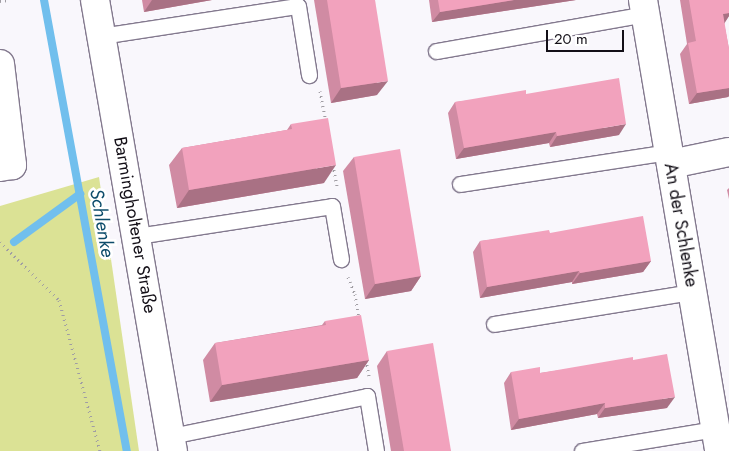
<!DOCTYPE html>
<html>
<head>
<meta charset="utf-8">
<style>
  body { margin:0 }
  #map { position:relative; width:729px; height:451px; overflow:hidden; background:#f9f7fc; font-family:Jost,sans-serif }
  div>[style] { position:absolute }
  [style*='--x'] { left:calc(var(--x)*1px); top:calc(var(--y)*1px); width:calc(var(--w)*1px); rotate:calc(var(--a)*1deg) }
  .green>* { inset:0; background:#dbe295 }
  .stream>* { height:8px; margin:-4px; padding:0 4px; transform-origin:4px; border-radius:4px; background:#71bfed }
  .path>* { height:3px; margin-top:-1.5px; transform-origin:0; background:repeating-linear-gradient(90deg,#a09da3 0 1px,transparent 0 5px) }
  .roads { filter:drop-shadow(1px 0 #83798e) drop-shadow(-1px 0 #83798e) drop-shadow(0 1px #83798e) drop-shadow(0 -1px #83798e) }
  .lane>* { height:15px; margin:-7.5px; padding:0 7.5px; transform-origin:7.5px; border-radius:7.5px; background:#fff }
  .street>* { height:28px; margin:-14px; padding:0 14px; transform-origin:14px; border-radius:14px; background:#fff }
  .wall>* { inset:0; background:#d08ba3 }
  .shaded-wall>* { inset:0; background:#a97184 }
  .building>* { inset:0; background:#f2a2bd }
  span { translate:-50% -50%; white-space:nowrap; text-align:center; line-height:1.15; -webkit-text-stroke:5px #fff; paint-order:stroke }
  .street-label { font-size:18px; color:#130f17 }
  .water-label { font-size:19px; color:#0d4c6b; font-style:italic }
  .scale { position:absolute; left:546px; top:30px; width:78px; height:22px; box-sizing:border-box; border:2px solid #130f17; border-top:0; padding-left:6px; font-size:15px; line-height:18px; white-space:nowrap; color:#130f17; -webkit-text-stroke:4px #fff; paint-order:stroke }
</style>
</head>
<body>
<div id="map">
  <div class="green">
    <i style="clip-path:polygon(99px 177px,139px 451px,0 451px,0 206px)"></i>
  </div>
  <div class="stream">
    <i style="--x:44;--y:0;--w:459;--a:79.6"></i>
    <i style="--x:14;--y:242;--w:82;--a:-36"></i>
  </div>
  <div class="path">
    <i style="--x:0;--y:1;--w:9;--a:-6"></i>
    <i style="--x:320;--y:91;--w:32;--a:79"></i>
    <i style="--x:333;--y:165;--w:21;--a:79"></i>
    <i style="--x:0;--y:242;--w:83;--a:44.5"></i>
    <i style="--x:59;--y:300;--w:156;--a:74.8"></i>
    <i style="--x:348;--y:277;--w:18;--a:68"></i>
    <i style="--x:355;--y:294;--w:25;--a:81"></i>
    <i style="--x:366;--y:360;--w:16;--a:79"></i>
  </div>
  <div class="roads">
    <div class="lane">
      <i style="--x:101;--y:36;--w:199;--a:-8.7"></i>
      <i style="--x:298;--y:6;--w:70;--a:80.9"></i>
      <i style="--x:436;--y:51;--w:212;--a:-10"></i>
      <i style="--x:460;--y:184;--w:211;--a:-8.7"></i>
      <i style="--x:137;--y:236;--w:197;--a:-8.7"></i>
      <i style="--x:332;--y:206;--w:54;--a:80.4"></i>
      <i style="--x:494;--y:324;--w:201;--a:-9.2"></i>
      <i style="--x:171;--y:436;--w:200;--a:-11.5"></i>
      <i style="--x:367;--y:396;--w:56;--a:80.7"></i>
      <i style="--x:582;--y:451;--w:135;--a:-9.4"></i>
    </div>
    <div class="street">
      <i style="--x:95;--y:0;--w:458;--a:80.2"></i>
      <i style="--x:643;--y:0;--w:457;--a:80.4"></i>
      <i style="--x:0;--y:64;--w:102;--a:83.2"></i>
      <i style="--x:12;--y:165;--w:12;--a:171"></i>
      <i style="--x:671;--y:164;--w:59;--a:-11.7"></i>
    </div>
  </div>
  <div class="wall">
    <i style="clip-path:polygon(142px 0,212px 0,144px 12px)"></i>
    <i style="clip-path:polygon(314px 0,375px 0,377px 95px,331px 103px)"></i>
    <i style="clip-path:polygon(429px 0,576px 0,432px 22px)"></i>
    <i style="clip-path:polygon(680px 0,729px 0,729px 16px,724px 23px,729px 49px,729px 96px,728px 97px,689px 104px,680px 54px,687px 44px)"></i>
    <i style="clip-path:polygon(526px 94px,619px 135px,550px 147px,549px 143px,456px 159px,448px 113px,455px 102px)"></i>
    <i style="clip-path:polygon(291px 124px,324px 183px,177px 208px,169px 165px,182px 148px,287px 130px)"></i>
    <i style="clip-path:polygon(354px 157px,421px 276px,411px 291px,365px 299px,343px 171px)"></i>
    <i style="clip-path:polygon(729px 188px,729px 199px,727px 190px)"></i>
    <i style="clip-path:polygon(550px 233px,651px 261px,643px 272px,572px 284px,572px 282px,480px 298px,473px 252px,480px 241px)"></i>
    <i style="clip-path:polygon(325px 321px,369px 360px,357px 378px,210px 402px,203px 360px,215px 343px,322px 325px)"></i>
    <i style="clip-path:polygon(387px 351px,451px 451px,391px 451px,377px 366px)"></i>
    <i style="clip-path:polygon(633px 360px,667px 408px,598px 418px,597px 414px,511px 430px,504px 383px,511px 372px,540px 373px)"></i>
  </div>
  <div class="shaded-wall">
    <i style="clip-path:polygon(152px 0,212px 0,144px 12px)"></i>
    <i style="clip-path:polygon(514px 0,576px 0,432px 22px,440px 12px)"></i>
    <i style="clip-path:polygon(729px 13px,729px 16px,724px 24px,723px 14px)"></i>
    <i style="clip-path:polygon(388px 81px,377px 95px,331px 103px,341px 88px)"></i>
    <i style="clip-path:polygon(729px 88px,729px 96px,728px 97px,689px 104px,697px 93px)"></i>
    <i style="clip-path:polygon(626px 124px,619px 135px,550px 147px,557px 136px)"></i>
    <i style="clip-path:polygon(556px 132px,549px 143px,456px 159px,464px 148px)"></i>
    <i style="clip-path:polygon(336px 165px,324px 183px,177px 208px,189px 190px)"></i>
    <i style="clip-path:polygon(651px 261px,643px 272px,572px 284px,580px 273px)"></i>
    <i style="clip-path:polygon(579px 271px,572px 282px,480px 298px,487px 287px)"></i>
    <i style="clip-path:polygon(421px 276px,411px 291px,365px 299px,375px 284px)"></i>
    <i style="clip-path:polygon(369px 360px,357px 378px,210px 402px,222px 385px)"></i>
    <i style="clip-path:polygon(675px 397px,667px 408px,598px 418px,605px 408px)"></i>
    <i style="clip-path:polygon(605px 403px,597px 414px,511px 430px,519px 419px)"></i>
  </div>
  <div class="building">
    <i style="clip-path:polygon(327px 0,375px 0,388px 81px,341px 88px)"></i>
    <i style="clip-path:polygon(438px 0,514px 0,440px 12px)"></i>
    <i style="clip-path:polygon(689px 0,729px 0,729px 13px,723px 14px,729px 49px,729px 88px,697px 93px,688px 43px,696px 41px)"></i>
    <i style="clip-path:polygon(619px 78px,626px 124px,557px 136px,556px 132px,464px 148px,455px 102px,526px 90px,526px 94px)"></i>
    <i style="clip-path:polygon(328px 118px,336px 165px,189px 190px,182px 148px,292px 129px,291px 124px)"></i>
    <i style="clip-path:polygon(400px 149px,421px 276px,375px 284px,354px 157px)"></i>
    <i style="clip-path:polygon(643px 216px,651px 261px,580px 273px,579px 271px,487px 287px,480px 241px,549px 230px,550px 233px)"></i>
    <i style="clip-path:polygon(361px 315px,369px 360px,222px 385px,215px 343px,326px 325px,325px 321px)"></i>
    <i style="clip-path:polygon(433px 343px,451px 451px,404px 451px,387px 351px)"></i>
    <i style="clip-path:polygon(667px 354px,675px 397px,605px 408px,605px 403px,519px 419px,511px 372px,540px 367px,540px 373px,633px 357px,633px 360px)"></i>
  </div>
  <div class="street-label">
    <span style="left:135px;top:225px;rotate:80deg">Barmingholtener Straße</span>
    <span style="left:681px;top:225px;rotate:80deg">An der Schlenke</span>
  </div>
  <div class="water-label">
    <span style="left:102px;top:223px;rotate:80deg">Schlenke</span>
  </div>
  <div class="scale">20 m</div>
</div>
</body>
</html>
